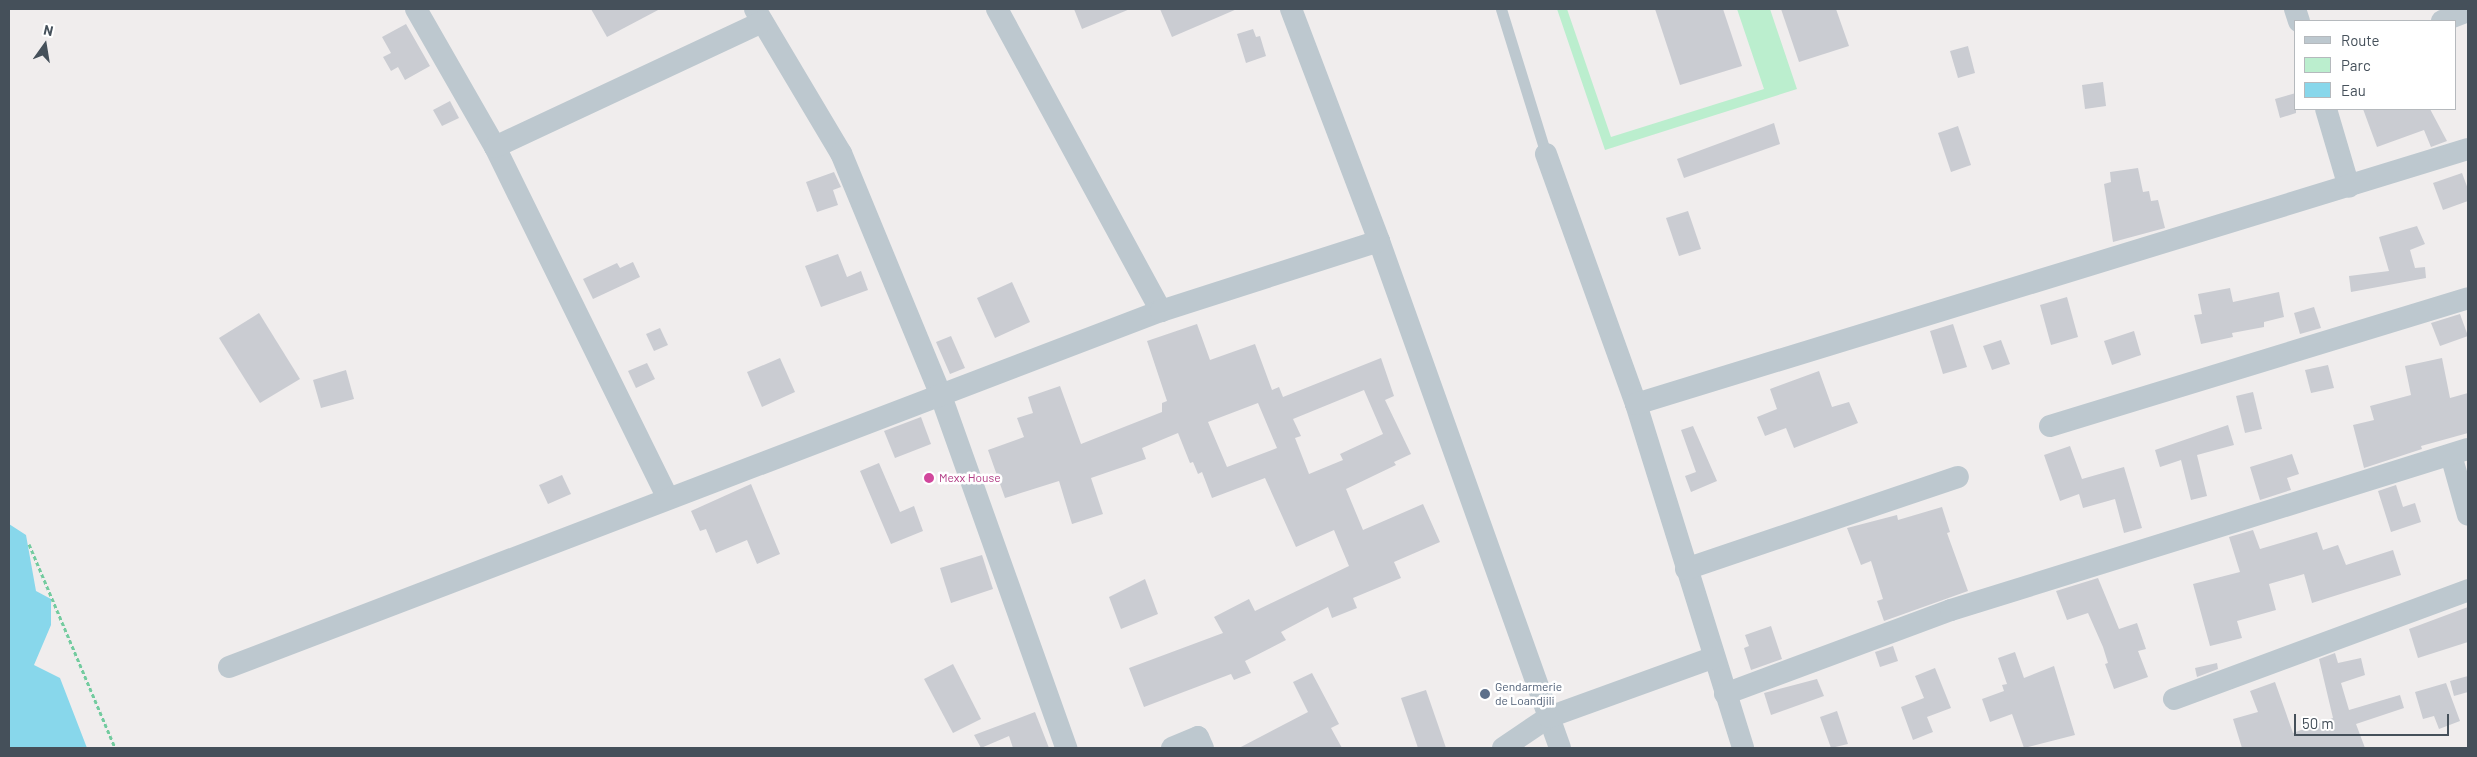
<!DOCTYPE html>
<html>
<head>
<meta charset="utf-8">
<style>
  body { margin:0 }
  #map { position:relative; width:2477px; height:757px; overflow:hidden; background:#f0eded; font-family:Barlow,sans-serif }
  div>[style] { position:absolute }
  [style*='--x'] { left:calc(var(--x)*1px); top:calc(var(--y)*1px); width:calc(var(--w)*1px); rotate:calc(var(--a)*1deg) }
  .green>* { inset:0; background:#bbeece }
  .water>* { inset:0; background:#88d7eb }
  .building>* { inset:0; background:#caccd2 }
  .path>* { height:3px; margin-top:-1.5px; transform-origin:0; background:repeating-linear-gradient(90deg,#73cb9f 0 4px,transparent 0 6.5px) }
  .lane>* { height:11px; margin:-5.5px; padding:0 5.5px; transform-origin:5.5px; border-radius:5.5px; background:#bdc8cf }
  .street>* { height:22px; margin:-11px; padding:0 11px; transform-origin:11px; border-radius:11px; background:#bdc8cf }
  .dots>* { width:14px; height:14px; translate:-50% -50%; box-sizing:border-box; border:2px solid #fff; border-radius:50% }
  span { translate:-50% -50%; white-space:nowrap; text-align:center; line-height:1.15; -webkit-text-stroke:5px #fff; paint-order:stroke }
  .hotel-label { font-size:12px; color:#b23c85 }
  .left { translate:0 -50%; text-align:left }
  .service-label { font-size:12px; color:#4e5e75 }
  .frame { position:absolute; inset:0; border:10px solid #45505a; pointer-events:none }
  .legend { position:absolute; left:2294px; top:20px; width:162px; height:90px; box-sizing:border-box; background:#fff; border:1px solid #b5b9bd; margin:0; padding:6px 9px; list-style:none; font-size:15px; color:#45505a }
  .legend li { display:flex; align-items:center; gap:10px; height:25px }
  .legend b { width:25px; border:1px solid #b5b9bd }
  .north { position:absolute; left:20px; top:20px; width:50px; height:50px; -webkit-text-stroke:4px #fff; paint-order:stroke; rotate:13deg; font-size:14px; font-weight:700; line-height:20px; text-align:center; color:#45505a }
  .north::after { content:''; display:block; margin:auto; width:18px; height:22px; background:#45505a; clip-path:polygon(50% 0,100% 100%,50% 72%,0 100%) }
  .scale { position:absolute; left:2294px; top:714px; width:155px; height:22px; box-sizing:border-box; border:2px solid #45505a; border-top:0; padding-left:6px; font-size:15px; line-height:18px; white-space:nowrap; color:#45505a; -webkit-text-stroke:4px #fff; paint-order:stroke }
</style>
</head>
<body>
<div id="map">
  <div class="green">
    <i style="clip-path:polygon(1557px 9px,1567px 9px,1611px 137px,1764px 89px,1737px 9px,1770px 9px,1797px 89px,1605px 150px)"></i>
  </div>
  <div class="water">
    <i style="clip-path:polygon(9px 524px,26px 535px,36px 591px,51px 599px,51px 625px,34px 665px,60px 678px,87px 748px,9px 748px)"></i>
  </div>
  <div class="building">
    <i style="clip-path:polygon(591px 9px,660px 9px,607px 37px)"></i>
    <i style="clip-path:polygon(1074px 9px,1130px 9px,1082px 29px)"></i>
    <i style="clip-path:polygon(1160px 9px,1237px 9px,1172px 37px)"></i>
    <i style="clip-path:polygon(1655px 9px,1723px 9px,1742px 66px,1680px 85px)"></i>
    <i style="clip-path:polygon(1781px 9px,1836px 9px,1849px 46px,1799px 62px)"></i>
    <i style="clip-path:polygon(406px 24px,430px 66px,405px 80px,398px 67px,391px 71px,383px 57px,391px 53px,382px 37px)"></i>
    <i style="clip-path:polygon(1253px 29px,1256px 37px,1260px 36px,1266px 56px,1246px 63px,1237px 34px)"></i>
    <i style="clip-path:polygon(1968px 46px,1975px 73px,1958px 78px,1950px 51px)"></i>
    <i style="clip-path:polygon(2103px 82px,2106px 106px,2085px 109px,2082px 85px)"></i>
    <i style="clip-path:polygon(2296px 93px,2296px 113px,2280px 118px,2275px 99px)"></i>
    <i style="clip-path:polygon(450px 101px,459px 118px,442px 126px,433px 110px)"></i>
    <i style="clip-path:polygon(2363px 109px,2430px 109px,2447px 141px,2431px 147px,2424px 130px,2377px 147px)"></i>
    <i style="clip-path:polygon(1774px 123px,1780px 144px,1684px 178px,1677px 159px)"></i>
    <i style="clip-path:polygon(1958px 126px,1971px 165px,1951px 172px,1938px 133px)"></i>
    <i style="clip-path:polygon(2138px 168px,2143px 192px,2149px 191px,2151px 201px,2158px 200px,2165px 228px,2113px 242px,2104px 184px,2111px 182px,2110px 172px)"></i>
    <i style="clip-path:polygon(834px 172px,841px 187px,833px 190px,838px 205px,817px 212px,806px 182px)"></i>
    <i style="clip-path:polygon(2462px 173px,2468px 189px,2468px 201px,2443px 210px,2433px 183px)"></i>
    <i style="clip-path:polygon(1688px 211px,1701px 249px,1679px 256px,1666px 218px)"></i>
    <i style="clip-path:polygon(2417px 226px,2425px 244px,2410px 250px,2415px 268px,2425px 267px,2426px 278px,2351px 292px,2349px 276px,2389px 271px,2379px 237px)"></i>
    <i style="clip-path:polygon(838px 254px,847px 277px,861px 271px,868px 290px,821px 307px,805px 266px)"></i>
    <i style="clip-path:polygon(633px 262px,640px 277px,593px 299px,583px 279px,617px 263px,620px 268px)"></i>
    <i style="clip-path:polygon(1012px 282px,1030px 322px,995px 338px,977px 298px)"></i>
    <i style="clip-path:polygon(2230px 288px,2233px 302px,2279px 292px,2284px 317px,2264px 322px,2264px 327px,2232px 333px,2233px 337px,2201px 344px,2194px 315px,2202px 314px,2198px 294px)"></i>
    <i style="clip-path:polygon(2067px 297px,2078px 337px,2051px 345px,2040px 305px)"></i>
    <i style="clip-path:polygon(2314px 307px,2321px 328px,2300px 334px,2294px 313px)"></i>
    <i style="clip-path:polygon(259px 313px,300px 379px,260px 403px,219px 338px)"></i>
    <i style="clip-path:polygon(2460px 314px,2468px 336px,2440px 346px,2431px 323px)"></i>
    <i style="clip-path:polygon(evenodd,1197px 324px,1210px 360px,1255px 344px,1272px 390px,1279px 387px,1283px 397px,1381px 358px,1394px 396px,1385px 400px,1411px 454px,1394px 462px,1396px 465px,1346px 489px,1363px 530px,1423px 504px,1440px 542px,1394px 562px,1401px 578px,1353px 598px,1357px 608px,1332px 618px,1328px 607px,1281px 632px,1286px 640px,1245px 661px,1251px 673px,1234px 680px,1231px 674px,1144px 707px,1129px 668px,1223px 633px,1214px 617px,1249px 599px,1255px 611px,1349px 566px,1334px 530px,1296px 547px,1265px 478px,1212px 498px,1202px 472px,1198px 474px,1193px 462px,1190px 463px,1178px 433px,1142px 448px,1146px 459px,1091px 478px,1103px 514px,1072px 524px,1059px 481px,1005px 498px,988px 450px,1024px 437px,1017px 418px,1033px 413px,1028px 397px,1060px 386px,1081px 444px,1162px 412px,1162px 403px,1167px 401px,1147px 341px,1197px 324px,1364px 390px,1383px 434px,1340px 454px,1343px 460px,1309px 474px,1295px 438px,1301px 436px,1293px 419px,1364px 390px,1197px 324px,1258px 403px,1277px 448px,1227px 467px,1208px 422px,1258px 403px)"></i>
    <i style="clip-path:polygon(1953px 324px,1967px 367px,1943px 374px,1930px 331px)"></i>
    <i style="clip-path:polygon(660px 328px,668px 345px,654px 351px,646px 334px)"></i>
    <i style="clip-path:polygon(2134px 331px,2141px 355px,2112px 365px,2104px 341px)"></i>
    <i style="clip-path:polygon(951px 336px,965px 368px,950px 374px,936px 342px)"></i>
    <i style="clip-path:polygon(2001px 340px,2010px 364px,1992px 370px,1983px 346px)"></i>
    <i style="clip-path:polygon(780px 358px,795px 392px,762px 407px,747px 372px)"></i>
    <i style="clip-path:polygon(2442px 358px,2450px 398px,2468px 393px,2468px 433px,2421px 446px,2422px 449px,2364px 468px,2353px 425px,2374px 420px,2370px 406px,2411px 395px,2405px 366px)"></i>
    <i style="clip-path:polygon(647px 363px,655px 379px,636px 388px,628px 371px)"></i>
    <i style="clip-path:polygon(2328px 365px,2334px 388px,2311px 393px,2305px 370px)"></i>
    <i style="clip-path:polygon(346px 370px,354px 399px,321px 408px,313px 380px)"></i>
    <i style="clip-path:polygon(1819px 371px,1832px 407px,1849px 402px,1858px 423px,1794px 448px,1786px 428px,1765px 436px,1757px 417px,1777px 409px,1770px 389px)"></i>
    <i style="clip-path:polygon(2253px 392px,2262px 429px,2245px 433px,2236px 396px)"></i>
    <i style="clip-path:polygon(921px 417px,931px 444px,895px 458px,884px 431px)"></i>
    <i style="clip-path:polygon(2228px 425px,2234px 445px,2197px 455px,2207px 496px,2191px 500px,2181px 460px,2160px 467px,2155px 450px)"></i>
    <i style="clip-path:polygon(1693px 426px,1717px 481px,1691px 492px,1685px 476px,1696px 472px,1681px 430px)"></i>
    <i style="clip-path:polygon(2070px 446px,2082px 479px,2124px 467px,2142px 528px,2124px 533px,2115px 499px,2083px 508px,2079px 494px,2060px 501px,2044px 455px)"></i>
    <i style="clip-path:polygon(2292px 454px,2299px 474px,2287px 478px,2291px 490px,2260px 500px,2250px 467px)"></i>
    <i style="clip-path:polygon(879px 463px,900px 512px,914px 506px,923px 531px,891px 544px,860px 471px)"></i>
    <i style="clip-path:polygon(562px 475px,571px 494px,548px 504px,539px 485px)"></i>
    <i style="clip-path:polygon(751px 484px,780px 554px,757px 564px,747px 540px,716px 553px,706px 529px,700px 531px,691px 511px)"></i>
    <i style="clip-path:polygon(2396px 485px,2403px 507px,2415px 503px,2421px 522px,2391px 532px,2378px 491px)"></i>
    <i style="clip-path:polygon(1942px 507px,1950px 532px,1947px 533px,1968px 591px,1884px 621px,1877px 601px,1883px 599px,1871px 561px,1861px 565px,1847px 528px,1897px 515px,1898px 520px)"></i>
    <i style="clip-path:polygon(2253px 530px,2260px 549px,2317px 532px,2323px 550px,2338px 545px,2346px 565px,2393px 550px,2401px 575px,2312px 603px,2304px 574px,2269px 584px,2276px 610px,2237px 621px,2242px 638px,2210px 646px,2193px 584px,2240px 572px,2229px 537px)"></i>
    <i style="clip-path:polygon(982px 555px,993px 589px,951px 603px,940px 568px)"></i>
    <i style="clip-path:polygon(2098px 578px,2119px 629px,2137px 623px,2146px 649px,2138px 651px,2148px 677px,2114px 689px,2105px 664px,2108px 663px,2103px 647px,2088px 613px,2067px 620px,2056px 591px)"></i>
    <i style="clip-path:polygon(1145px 579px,1158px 614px,1121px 629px,1109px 597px)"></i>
    <i style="clip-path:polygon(2468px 607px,2468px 642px,2418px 658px,2409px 629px)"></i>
    <i style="clip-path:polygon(1771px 626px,1782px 659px,1751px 670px,1744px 648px,1749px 646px,1745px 635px)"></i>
    <i style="clip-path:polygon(1893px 646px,1898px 661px,1880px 667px,1875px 652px)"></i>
    <i style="clip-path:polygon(2015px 652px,2024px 678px,2054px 666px,2075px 735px,2024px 748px,2012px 714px,1990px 722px,1982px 699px,2004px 691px,2002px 685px,2007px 684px,1998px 658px)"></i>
    <i style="clip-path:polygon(2335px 653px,2338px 663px,2361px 658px,2365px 675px,2341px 683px,2349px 710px,2400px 695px,2404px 708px,2356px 724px,2365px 748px,2242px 748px,2233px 719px,2258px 712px,2250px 691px,2275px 682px,2293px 733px,2333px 718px,2319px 659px)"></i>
    <i style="clip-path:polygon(2217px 663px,2218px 669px,2197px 677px,2195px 668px)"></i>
    <i style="clip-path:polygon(953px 664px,981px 719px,953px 733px,924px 679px)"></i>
    <i style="clip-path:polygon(1935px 668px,1951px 708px,1927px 717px,1933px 732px,1913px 740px,1901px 707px,1924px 698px,1915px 676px)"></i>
    <i style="clip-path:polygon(1312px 673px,1339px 724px,1331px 728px,1342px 748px,1239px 748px,1308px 712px,1293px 682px)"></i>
    <i style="clip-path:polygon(2468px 676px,2468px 692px,2454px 696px,2450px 681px)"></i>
    <i style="clip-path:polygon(1817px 679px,1824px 696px,1771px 715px,1764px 693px)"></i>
    <i style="clip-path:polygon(2446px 683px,2460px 721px,2439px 729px,2434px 716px,2423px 719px,2415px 692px)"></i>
    <i style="clip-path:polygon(1426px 690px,1446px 748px,1418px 748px,1401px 698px)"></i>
    <i style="clip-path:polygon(1837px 711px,1848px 744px,1831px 748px,1820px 717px)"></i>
    <i style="clip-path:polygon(1035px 712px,1049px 748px,1013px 748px,1009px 736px,981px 748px,974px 735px)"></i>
  </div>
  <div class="path">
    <i style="--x:29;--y:544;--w:221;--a:67.1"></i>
  </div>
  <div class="lane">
    <i style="--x:1501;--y:9;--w:152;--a:72.8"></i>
  </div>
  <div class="street">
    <i style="--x:416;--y:9;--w:159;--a:60.2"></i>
    <i style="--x:495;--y:147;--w:392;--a:63.8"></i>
    <i style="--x:755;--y:9;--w:168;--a:59.2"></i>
    <i style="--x:841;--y:153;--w:263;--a:67.6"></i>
    <i style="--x:941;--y:396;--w:374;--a:70.4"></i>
    <i style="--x:997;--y:9;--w:344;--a:61.5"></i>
    <i style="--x:1291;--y:9;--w:248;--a:69.2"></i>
    <i style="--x:1379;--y:241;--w:538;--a:70.35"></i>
    <i style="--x:2295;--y:9;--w:13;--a:72"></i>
    <i style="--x:2442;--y:21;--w:28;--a:-21"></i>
    <i style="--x:2326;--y:109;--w:81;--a:73.6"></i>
    <i style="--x:495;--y:147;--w:295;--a:-25.1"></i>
    <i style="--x:1546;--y:154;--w:266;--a:70.2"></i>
    <i style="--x:1636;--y:404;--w:360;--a:72.7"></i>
    <i style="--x:1636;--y:404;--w:870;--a:-17.04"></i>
    <i style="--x:2050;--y:426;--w:437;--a:-17"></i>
    <i style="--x:2451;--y:455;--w:62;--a:74.2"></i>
    <i style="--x:1686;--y:569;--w:287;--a:-18.7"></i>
    <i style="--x:229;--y:667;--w:998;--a:-20.91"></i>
    <i style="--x:1161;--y:311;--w:229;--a:-17.8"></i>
    <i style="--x:1725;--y:694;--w:241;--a:-20.4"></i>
    <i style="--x:1951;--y:610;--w:541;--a:-17.3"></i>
    <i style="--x:2174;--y:699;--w:314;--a:-20.3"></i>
    <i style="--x:1172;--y:748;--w:28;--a:-23"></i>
    <i style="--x:1198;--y:737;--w:12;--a:66"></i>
    <i style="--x:1503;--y:748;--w:55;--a:-34"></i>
    <i style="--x:1549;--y:717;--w:173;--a:-19.9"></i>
  </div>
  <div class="dots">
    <i style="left:929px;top:478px;background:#d1479c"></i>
    <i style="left:1485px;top:694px;background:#5c6f8a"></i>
  </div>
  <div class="hotel-label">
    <span class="left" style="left:939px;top:478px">Mexx House</span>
  </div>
  <div class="service-label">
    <span class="left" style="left:1495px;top:694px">Gendarmerie<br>de Loandjili</span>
  </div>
  <div class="frame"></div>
  <ul class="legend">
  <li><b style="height:6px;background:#bdc8cf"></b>Route</li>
  <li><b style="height:14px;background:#bbeece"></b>Parc</li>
  <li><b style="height:14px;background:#88d7eb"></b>Eau</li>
  </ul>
  <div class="north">N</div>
  <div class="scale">50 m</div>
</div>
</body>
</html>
